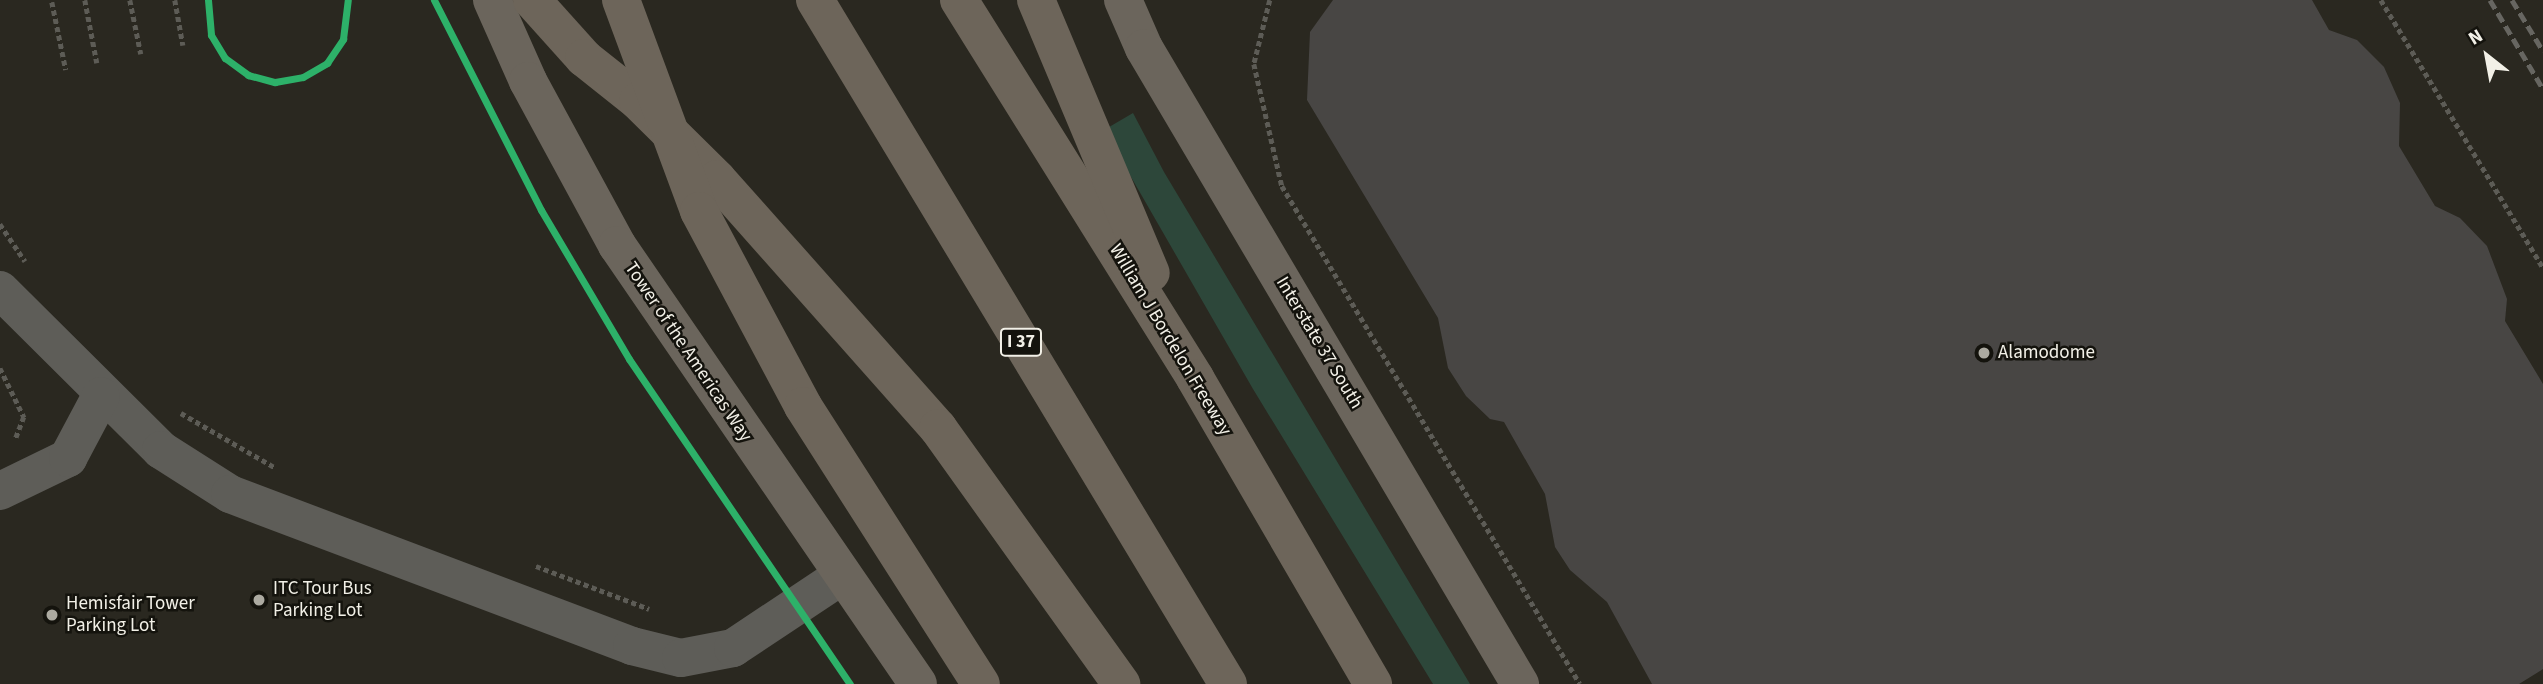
<!DOCTYPE html>
<html>
<head>
<meta charset="utf-8">
<style>
  body { margin:0 }
  #map { position:relative; width:2543px; height:684px; overflow:hidden; background:#2a2820; font-family:"Source Sans 3",sans-serif }
  div>[style] { position:absolute }
  [style*='--x'] { left:calc(var(--x)*1px); top:calc(var(--y)*1px); width:calc(var(--w)*1px); rotate:calc(var(--a)*1deg) }
  .green>* { inset:0; background:#2d473a }
  .building>* { inset:0; background:#484644 }
  .path>* { height:4.5px; margin-top:-2.25px; transform-origin:0; background:repeating-linear-gradient(90deg,#5d5c56 0 5px,transparent 0 8.5px) }
  .minor>* { height:38px; margin:-19px; padding:0 19px; transform-origin:19px; border-radius:19px; background:#5e5d58 }
  .major>* { height:38px; margin:-19px; padding:0 19px; transform-origin:19px; border-radius:19px; background:#6b655c }
  .highway>* { height:38px; margin:-19px; padding:0 19px; transform-origin:19px; border-radius:19px; background:#6d655a }
  .rail>* { height:5px; margin-top:-2.5px; transform-origin:0; background:repeating-linear-gradient(90deg,#676661 0 10px,transparent 0 15px) }
  .cycleway>* { height:7px; margin:-3.5px; padding:0 3.5px; transform-origin:3.5px; border-radius:3.5px; background:#2db169 }
  .dots>* { width:19px; height:19px; translate:-50% -50%; box-sizing:border-box; border:4px solid #14130d; border-radius:50% }
  span { translate:-50% -50%; white-space:nowrap; text-align:center; line-height:1.15; -webkit-text-stroke:5px #14130d; paint-order:stroke }
  .shield-label span { padding:2px 5px; background:#14130d; border:2px solid; border-radius:5px; -webkit-text-stroke-width:0 }
  .shield-label { font-size:18px; color:#f2f0e7; font-weight:700 }
  .street-label { font-size:19px; color:#f2f0e7 }
  .poi-label { font-size:19px; color:#f2f0e7 }
  .left { translate:0 -50%; text-align:left }
  .north { position:absolute; left:2452px; top:21px; width:70px; height:70px; -webkit-text-stroke:5px #14130d; paint-order:stroke; rotate:329deg; font-size:19px; font-weight:700; line-height:28px; text-align:center; color:#f2f0e7 }
  .north::after { content:''; display:block; margin:auto; width:24px; height:32px; background:#f2f0e7; clip-path:polygon(50% 0,100% 100%,50% 72%,0 100%) }
</style>
</head>
<body>
<div id="map">
  <div class="green">
    <i style="clip-path:polygon(1133px 113px,1164px 172px,1470px 684px,1433px 684px,1253px 389px,1104px 130px)"></i>
  </div>
  <div class="building">
    <i style="clip-path:polygon(1333px 0,2312px 0,2329px 30px,2357px 40px,2384px 67px,2400px 103px,2399px 146px,2435px 206px,2460px 218px,2487px 246px,2507px 299px,2505px 321px,2543px 384px,2543px 669px,2519px 684px,1652px 684px,1607px 602px,1570px 570px,1555px 547px,1545px 494px,1504px 422px,1490px 419px,1466px 396px,1448px 368px,1438px 318px,1307px 100px,1310px 32px)"></i>
  </div>
  <div class="path">
    <i style="--x:85;--y:0;--w:64;--a:79.2"></i>
    <i style="--x:130;--y:0;--w:55;--a:78.5"></i>
    <i style="--x:175;--y:0;--w:46;--a:79.9"></i>
    <i style="--x:1270;--y:0;--w:66;--a:104"></i>
    <i style="--x:1254;--y:64;--w:125;--a:77.1"></i>
    <i style="--x:1282;--y:186;--w:580;--a:59.1"></i>
    <i style="--x:2381;--y:0;--w:313;--a:58.8"></i>
    <i style="--x:52;--y:2;--w:69;--a:78.4"></i>
    <i style="--x:0;--y:224;--w:45;--a:56"></i>
    <i style="--x:0;--y:368;--w:55;--a:63.9"></i>
    <i style="--x:24;--y:417;--w:25;--a:111"></i>
    <i style="--x:181;--y:413;--w:110;--a:30.1"></i>
    <i style="--x:536;--y:566;--w:121;--a:20.8"></i>
  </div>
  <div class="minor">
    <i style="--x:0;--y:290;--w:227;--a:44.8"></i>
    <i style="--x:161;--y:450;--w:82;--a:32.5"></i>
    <i style="--x:230;--y:494;--w:430;--a:20.7"></i>
    <i style="--x:632;--y:646;--w:50;--a:13.8"></i>
    <i style="--x:681;--y:658;--w:53;--a:-10.9"></i>
    <i style="--x:733;--y:648;--w:128;--a:-33.6"></i>
    <i style="--x:0;--y:491;--w:76;--a:-25.9"></i>
    <i style="--x:68;--y:458;--w:70;--a:-62"></i>
  </div>
  <div class="major">
    <i style="--x:492;--y:0;--w:89;--a:66"></i>
    <i style="--x:528;--y:81;--w:187;--a:61.5"></i>
    <i style="--x:617;--y:245;--w:532;--a:55.56"></i>
    <i style="--x:1123;--y:0;--w:52;--a:66.4"></i>
    <i style="--x:1144;--y:48;--w:739;--a:59.41"></i>
  </div>
  <div class="highway">
    <i style="--x:532;--y:0;--w:78;--a:48.1"></i>
    <i style="--x:584;--y:58;--w:69;--a:38.5"></i>
    <i style="--x:638;--y:101;--w:111;--a:44.6"></i>
    <i style="--x:717;--y:179;--w:333;--a:48.4"></i>
    <i style="--x:938;--y:428;--w:315;--a:54.4"></i>
    <i style="--x:621;--y:0;--w:225;--a:69.7"></i>
    <i style="--x:699;--y:211;--w:221;--a:61.9"></i>
    <i style="--x:803;--y:406;--w:330;--a:57.4"></i>
    <i style="--x:815;--y:0;--w:799;--a:58.88"></i>
    <i style="--x:959;--y:0;--w:446;--a:58"></i>
    <i style="--x:1195;--y:378;--w:354;--a:59.8"></i>
    <i style="--x:1036;--y:0;--w:296;--a:67.2"></i>
  </div>
  <div class="rail">
    <i style="--x:2490;--y:0;--w:104;--a:59.2"></i>
    <i style="--x:2512;--y:0;--w:60;--a:58.7"></i>
  </div>
  <div class="cycleway">
    <i style="--x:208;--y:0;--w:35;--a:85"></i>
    <i style="--x:211;--y:35;--w:27;--a:59"></i>
    <i style="--x:225;--y:58;--w:29;--a:36"></i>
    <i style="--x:248;--y:75;--w:28;--a:15"></i>
    <i style="--x:275;--y:82;--w:28;--a:-10"></i>
    <i style="--x:303;--y:77;--w:28;--a:-30"></i>
    <i style="--x:327;--y:63;--w:29;--a:-56"></i>
    <i style="--x:343;--y:39;--w:39;--a:-83"></i>
    <i style="--x:434;--y:0;--w:236;--a:63"></i>
    <i style="--x:541;--y:210;--w:173;--a:59.4"></i>
    <i style="--x:629;--y:359;--w:393;--a:55.8"></i>
  </div>
  <div class="dots">
    <i style="left:1984px;top:353px;background:#acaaa1"></i>
    <i style="left:259px;top:600px;background:#acaaa1"></i>
    <i style="left:52px;top:615px;background:#acaaa1"></i>
  </div>
  <div class="shield-label">
    <span style="left:1021px;top:342px">I 37</span>
  </div>
  <div class="street-label">
    <span style="left:1170px;top:340px;rotate:59deg">William J Bordelon Freeway</span>
    <span style="left:1319px;top:343px;rotate:59deg">Interstate 37 South</span>
    <span style="left:688px;top:352px;rotate:56deg">Tower of the Americas Way</span>
  </div>
  <div class="poi-label">
    <span class="left" style="left:1998px;top:353px">Alamodome</span>
    <span class="left" style="left:273px;top:600px">ITC Tour Bus<br>Parking Lot</span>
    <span class="left" style="left:66px;top:615px">Hemisfair Tower<br>Parking Lot</span>
  </div>
  <div class="north">N</div>
</div>
</body>
</html>
